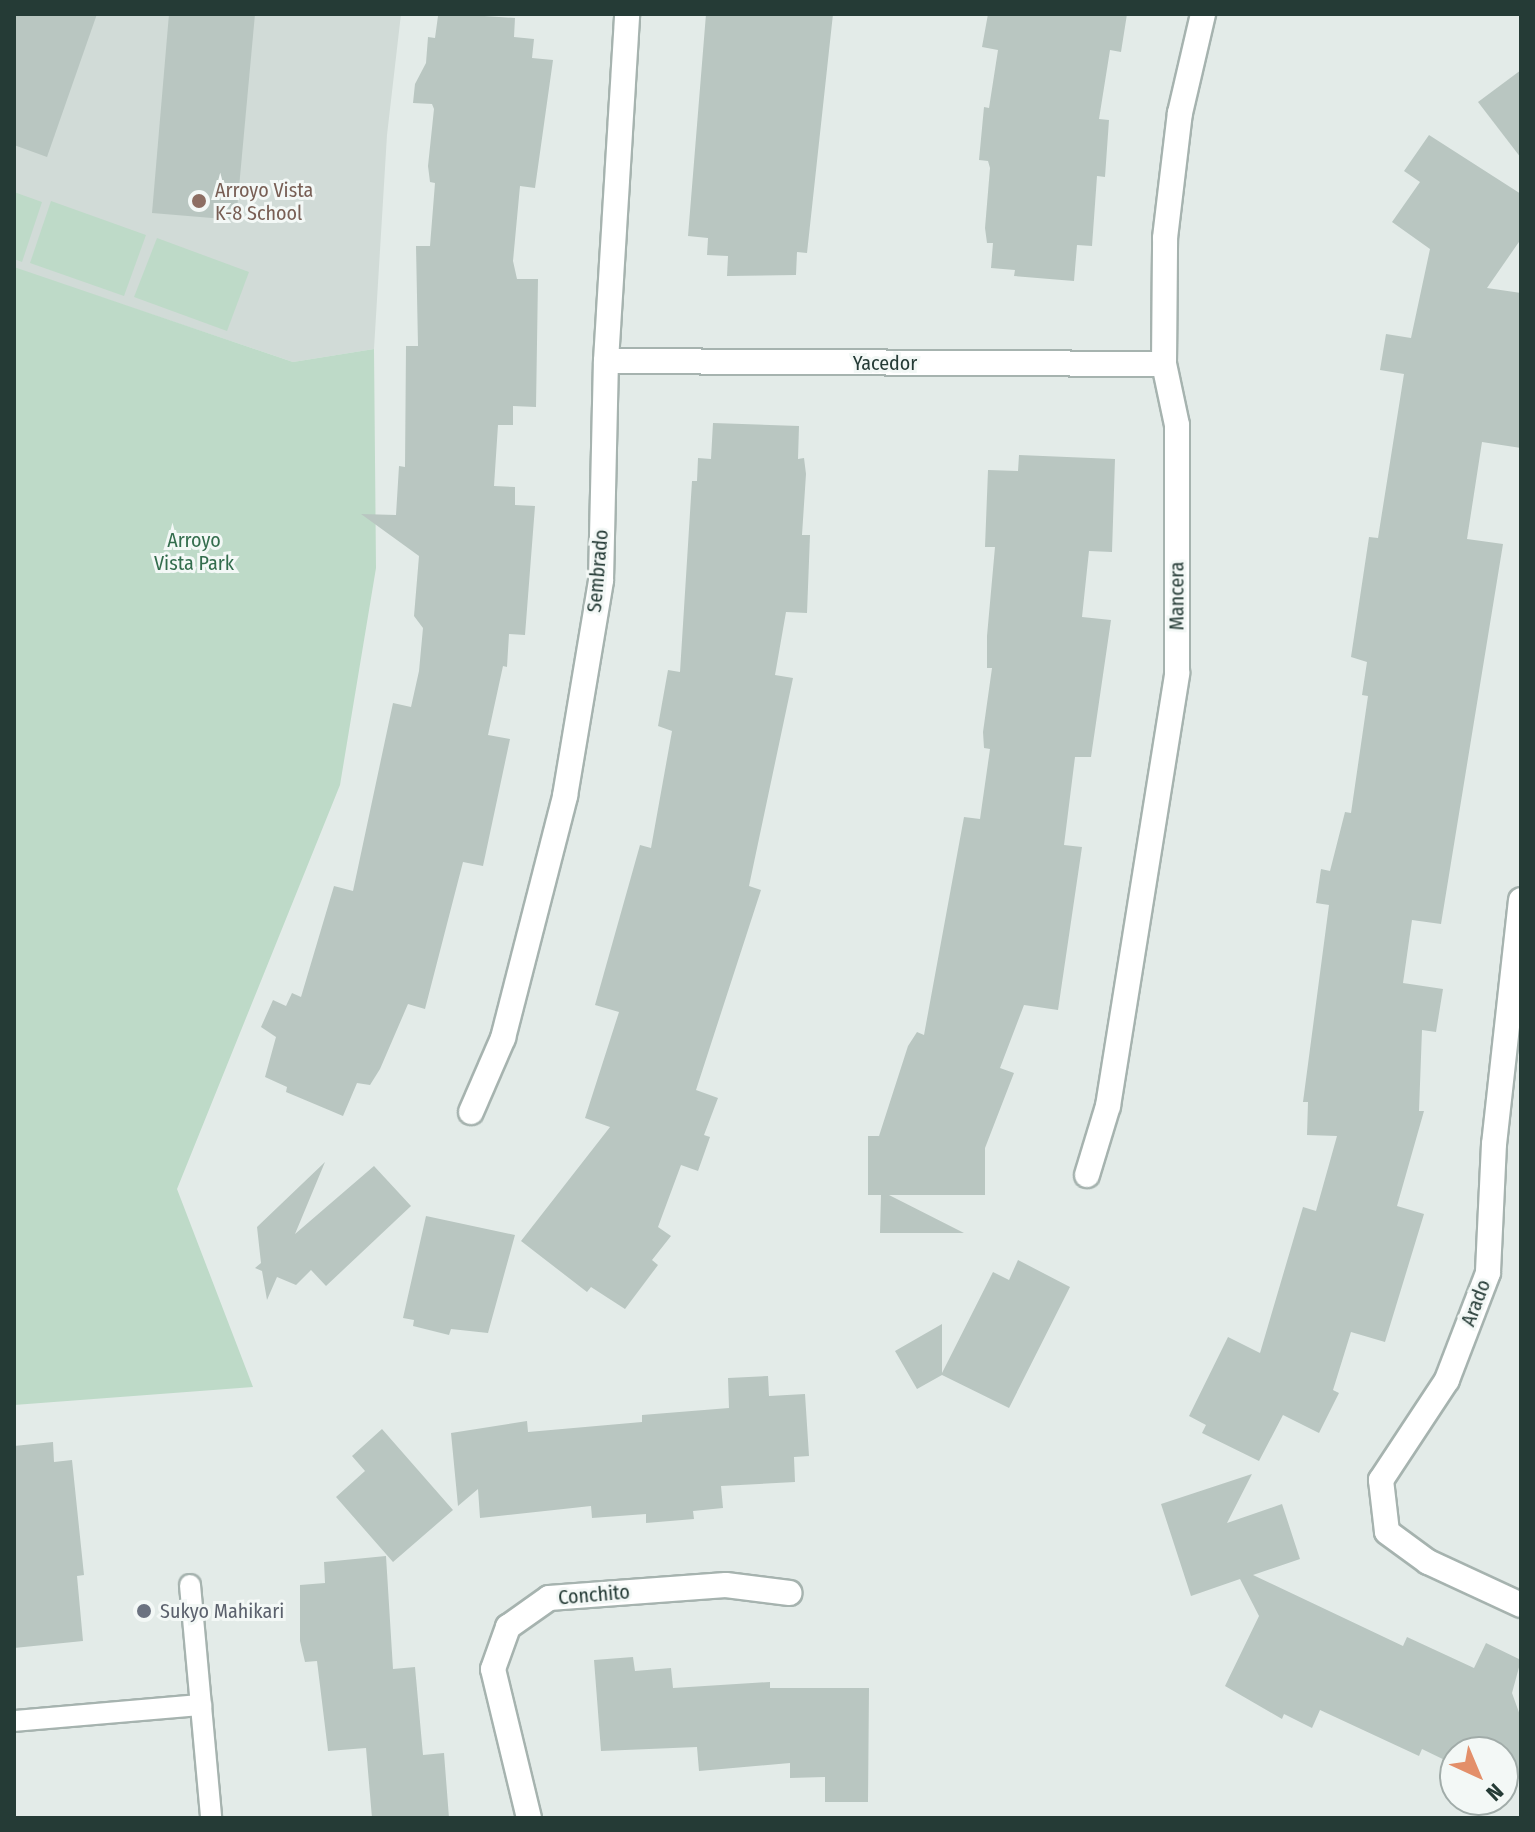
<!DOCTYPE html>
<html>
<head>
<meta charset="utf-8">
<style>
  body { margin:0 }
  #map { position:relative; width:1535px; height:1832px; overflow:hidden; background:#e3ebe8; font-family:"Fira Sans Condensed",sans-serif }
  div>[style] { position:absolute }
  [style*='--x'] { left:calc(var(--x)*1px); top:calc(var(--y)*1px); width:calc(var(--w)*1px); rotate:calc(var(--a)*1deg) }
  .built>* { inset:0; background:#d1dbd7 }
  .green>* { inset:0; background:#bedac8 }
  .building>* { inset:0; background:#b9c6c1 }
  .roads { filter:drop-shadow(2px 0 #a6b3af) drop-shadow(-2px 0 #a6b3af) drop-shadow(0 2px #a6b3af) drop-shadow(0 -2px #a6b3af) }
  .service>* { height:20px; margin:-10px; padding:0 10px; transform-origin:10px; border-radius:10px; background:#fff }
  .minor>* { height:24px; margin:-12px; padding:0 12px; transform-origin:12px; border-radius:12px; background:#fff }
  .dots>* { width:22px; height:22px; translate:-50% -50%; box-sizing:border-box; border:4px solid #f3f8f6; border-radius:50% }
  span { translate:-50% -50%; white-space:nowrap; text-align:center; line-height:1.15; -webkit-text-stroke:6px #f3f8f6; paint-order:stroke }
  .education-label { font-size:20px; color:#785e54 }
  .left { translate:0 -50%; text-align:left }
  .street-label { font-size:20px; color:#253b36 }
  .park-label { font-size:20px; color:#336d4d }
  .worship-label { font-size:20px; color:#5b616d }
  .frame { position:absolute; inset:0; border:16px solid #253b36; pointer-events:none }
  .north { position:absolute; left:1439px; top:1736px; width:80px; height:80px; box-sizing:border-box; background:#f3f8f6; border:2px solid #a1aca9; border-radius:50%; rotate:136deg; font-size:22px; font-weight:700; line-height:32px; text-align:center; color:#253b36 }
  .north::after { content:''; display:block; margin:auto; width:28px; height:36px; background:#e38f6a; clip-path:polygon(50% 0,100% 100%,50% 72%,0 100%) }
</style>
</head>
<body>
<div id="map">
  <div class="built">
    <i style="clip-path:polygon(14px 14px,401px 14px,387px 135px,374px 349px,293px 362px,14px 268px)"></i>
  </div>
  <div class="green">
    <i style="clip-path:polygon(14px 192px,42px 202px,22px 262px,14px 259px)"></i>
    <i style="clip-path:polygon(51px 201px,146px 235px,124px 296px,30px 263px)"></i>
    <i style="clip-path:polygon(157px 238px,249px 272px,227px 331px,134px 297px)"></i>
    <i style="clip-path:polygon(14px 267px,293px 362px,374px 349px,376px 568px,340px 785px,177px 1189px,253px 1387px,14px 1405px)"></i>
  </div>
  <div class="building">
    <i style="clip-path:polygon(14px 14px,97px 14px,47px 157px,14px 145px)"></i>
    <i style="clip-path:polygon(169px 14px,255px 14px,236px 220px,152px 213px)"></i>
    <i style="clip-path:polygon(455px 14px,515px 18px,514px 37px,534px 39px,532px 58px,553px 60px,535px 188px,520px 186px,513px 261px,517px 279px,538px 279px,536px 407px,513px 406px,513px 425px,498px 425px,494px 486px,515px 487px,515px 505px,535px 506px,525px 635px,509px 634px,507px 667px,503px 666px,488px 735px,510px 739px,483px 866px,463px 862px,425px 1009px,408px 1004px,380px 1069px,370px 1085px,357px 1083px,343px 1116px,286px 1092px,287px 1087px,265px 1077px,276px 1037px,261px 1027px,273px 1000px,286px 1006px,292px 993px,301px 997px,334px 886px,353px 891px,393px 703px,411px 707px,419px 671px,423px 628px,414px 616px,419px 556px,361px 514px,396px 515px,399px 466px,405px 467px,406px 346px,418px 346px,416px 246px,430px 246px,435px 183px,430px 182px,428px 166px,434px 109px,432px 104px,413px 103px,415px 84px,426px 63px,428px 37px,435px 38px,438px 16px)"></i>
    <i style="clip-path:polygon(706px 14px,833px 14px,807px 253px,797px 252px,796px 275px,727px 276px,728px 256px,707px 255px,708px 238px,688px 236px)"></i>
    <i style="clip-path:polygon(988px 14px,1127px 14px,1121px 52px,1110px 50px,1099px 119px,1109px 120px,1105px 177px,1097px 176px,1092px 246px,1077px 245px,1074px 281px,1014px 276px,1015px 270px,991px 268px,993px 243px,987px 243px,985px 228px,990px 168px,988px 161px,979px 160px,984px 107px,989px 108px,998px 50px,982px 47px)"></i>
    <i style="clip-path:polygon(1521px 70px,1521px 158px,1478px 102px)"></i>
    <i style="clip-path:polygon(1429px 135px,1521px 194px,1521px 239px,1487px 288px,1521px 293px,1521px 448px,1482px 442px,1467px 539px,1503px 544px,1441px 924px,1412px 920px,1403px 983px,1443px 989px,1436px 1032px,1422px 1030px,1419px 1111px,1424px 1111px,1397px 1206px,1424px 1214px,1385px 1342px,1351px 1332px,1333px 1390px,1339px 1393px,1319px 1433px,1283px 1415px,1259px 1461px,1202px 1433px,1206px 1425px,1189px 1416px,1228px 1337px,1260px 1353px,1303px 1207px,1316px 1211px,1337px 1136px,1307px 1135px,1308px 1102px,1303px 1102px,1329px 905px,1316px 903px,1321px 869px,1330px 871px,1345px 812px,1351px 813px,1368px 696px,1362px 695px,1367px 662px,1351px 657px,1369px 537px,1378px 538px,1404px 374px,1380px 370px,1386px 334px,1411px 338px,1430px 249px,1392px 222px,1420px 182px,1404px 171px)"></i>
    <i style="clip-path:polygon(713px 423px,799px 426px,798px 459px,804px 458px,806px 474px,802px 535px,810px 535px,807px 613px,786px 612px,775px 675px,793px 678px,749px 886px,761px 890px,696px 1090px,718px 1098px,704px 1135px,710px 1137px,698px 1171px,681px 1165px,658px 1227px,671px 1236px,652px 1260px,658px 1265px,625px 1309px,591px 1287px,587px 1292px,521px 1241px,610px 1127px,585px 1118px,619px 1012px,595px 1005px,640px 845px,651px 848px,672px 731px,658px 726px,668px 670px,680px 672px,692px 481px,697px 481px,698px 458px,711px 459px)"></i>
    <i style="clip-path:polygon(1019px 455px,1115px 459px,1112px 552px,1089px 551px,1082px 617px,1111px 620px,1091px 757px,1075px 757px,1064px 845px,1082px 847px,1058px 1010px,1024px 1005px,1000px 1068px,1014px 1073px,985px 1148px,985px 1195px,889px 1195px,964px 1233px,880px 1233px,881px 1195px,868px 1195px,868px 1136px,879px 1136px,908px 1046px,917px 1032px,924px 1035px,964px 817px,980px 819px,990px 749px,984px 748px,983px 732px,992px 668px,987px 668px,987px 636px,995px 547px,985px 547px,988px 470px,1018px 471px)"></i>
    <i style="clip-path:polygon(325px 1162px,295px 1234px,374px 1166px,411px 1206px,326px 1286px,311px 1270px,296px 1285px,277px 1277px,267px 1300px,262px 1271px,255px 1268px,261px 1263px,257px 1227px)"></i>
    <i style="clip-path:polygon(426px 1216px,515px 1235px,488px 1333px,451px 1329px,449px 1335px,413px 1326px,414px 1320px,403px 1318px)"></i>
    <i style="clip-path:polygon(1018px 1260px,1070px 1287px,1009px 1408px,942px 1375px,917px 1389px,895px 1351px,942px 1324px,942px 1373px,993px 1272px,1009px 1280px)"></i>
    <i style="clip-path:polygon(768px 1376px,769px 1396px,805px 1394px,809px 1456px,794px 1457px,795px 1482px,721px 1486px,723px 1508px,693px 1511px,694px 1519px,646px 1523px,646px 1514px,592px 1518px,591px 1506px,480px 1518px,478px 1489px,458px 1506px,451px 1433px,527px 1421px,528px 1432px,642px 1422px,642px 1415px,729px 1408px,728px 1378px)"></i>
    <i style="clip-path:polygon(382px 1429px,453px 1510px,393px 1562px,336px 1497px,365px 1471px,352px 1456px)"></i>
    <i style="clip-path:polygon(53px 1442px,54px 1462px,72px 1460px,84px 1575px,77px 1576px,83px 1641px,14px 1648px,14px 1446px)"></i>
    <i style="clip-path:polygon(1252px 1474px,1227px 1523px,1282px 1504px,1300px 1559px,1253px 1575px,1403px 1646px,1407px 1637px,1474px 1668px,1486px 1643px,1521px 1660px,1512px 1693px,1521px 1718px,1521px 1770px,1510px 1792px,1503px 1789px,1503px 1752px,1455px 1752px,1455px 1765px,1422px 1749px,1419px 1756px,1320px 1710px,1312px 1728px,1284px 1714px,1282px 1719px,1225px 1686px,1259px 1616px,1240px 1579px,1191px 1596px,1161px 1504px)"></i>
    <i style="clip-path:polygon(386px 1556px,393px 1669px,415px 1667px,423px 1755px,444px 1753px,449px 1818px,372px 1818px,366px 1748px,328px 1751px,317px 1661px,305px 1662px,300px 1641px,300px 1585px,325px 1583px,324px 1562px)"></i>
    <i style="clip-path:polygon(633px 1657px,635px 1671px,671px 1668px,673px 1688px,770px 1682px,770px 1688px,869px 1688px,868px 1802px,825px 1802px,825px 1777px,790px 1778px,790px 1763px,699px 1771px,697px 1747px,601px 1751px,594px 1660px)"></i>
  </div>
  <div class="roads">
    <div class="service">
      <i style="--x:190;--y:1585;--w:234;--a:84.8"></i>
      <i style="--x:14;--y:1721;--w:188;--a:-4.9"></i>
    </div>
    <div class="minor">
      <i style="--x:606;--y:361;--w:558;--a:0.31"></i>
      <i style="--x:1521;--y:900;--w:245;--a:96.3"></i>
      <i style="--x:1494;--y:1144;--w:129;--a:92.7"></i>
      <i style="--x:1488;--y:1273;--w:115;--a:111"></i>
      <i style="--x:1447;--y:1380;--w:120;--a:123.4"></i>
      <i style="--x:1381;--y:1480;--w:52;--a:83.4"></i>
      <i style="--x:1387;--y:1532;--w:51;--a:36.2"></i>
      <i style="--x:1428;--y:1562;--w:102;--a:24.8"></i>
      <i style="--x:471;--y:1112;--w:81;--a:-66.6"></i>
      <i style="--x:503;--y:1038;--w:250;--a:-75.6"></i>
      <i style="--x:565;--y:796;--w:219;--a:-80.5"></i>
      <i style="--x:601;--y:580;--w:219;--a:-88.7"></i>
      <i style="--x:606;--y:361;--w:348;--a:-86.5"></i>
      <i style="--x:1087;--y:1175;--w:72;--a:-73.1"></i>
      <i style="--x:1108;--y:1106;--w:438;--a:-80.9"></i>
      <i style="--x:1177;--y:673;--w:248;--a:-90"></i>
      <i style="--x:1177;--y:425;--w:62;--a:-102"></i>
      <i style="--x:1164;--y:364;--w:126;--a:-89.5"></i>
      <i style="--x:1165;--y:238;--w:126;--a:-83.2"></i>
      <i style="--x:1180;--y:113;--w:102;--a:-76.9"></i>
      <i style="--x:529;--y:1818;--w:153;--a:-103.6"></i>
      <i style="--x:493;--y:1669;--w:45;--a:-70.3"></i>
      <i style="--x:508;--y:1627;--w:50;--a:-35.3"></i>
      <i style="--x:549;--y:1598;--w:177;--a:-4.2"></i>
      <i style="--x:726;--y:1585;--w:64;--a:7.2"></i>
    </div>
  </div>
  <div class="dots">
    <i style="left:199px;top:201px;background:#8d6e63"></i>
    <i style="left:144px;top:1611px;background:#6b7280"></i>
  </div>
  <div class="education-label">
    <span class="left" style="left:215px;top:202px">Arroyo Vista<br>K-8 School</span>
  </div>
  <div class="street-label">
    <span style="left:885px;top:363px">Yacedor</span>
    <span style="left:598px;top:571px;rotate:-85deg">Sembrado</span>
    <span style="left:1177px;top:596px;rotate:-90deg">Mancera</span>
    <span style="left:1476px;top:1303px;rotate:-69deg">Arado</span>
    <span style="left:594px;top:1595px;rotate:-5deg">Conchito</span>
  </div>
  <div class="park-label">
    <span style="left:194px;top:552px">Arroyo<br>Vista Park</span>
  </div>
  <div class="worship-label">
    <span class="left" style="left:160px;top:1611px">Sukyo Mahikari</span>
  </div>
  <div class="frame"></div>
  <div class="north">N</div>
</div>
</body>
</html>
